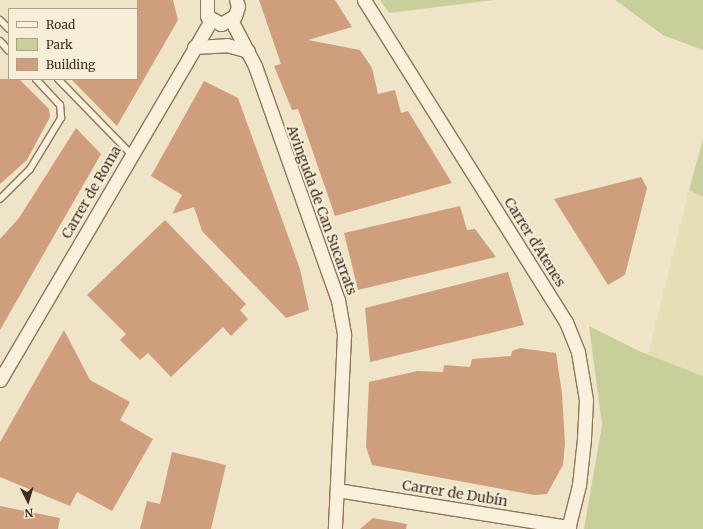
<!DOCTYPE html>
<html>
<head>
<meta charset="utf-8">
<style>
  body { margin:0 }
  #map { position:relative; width:703px; height:529px; overflow:hidden; background:#f0e4c8; font-family:Merriweather,serif }
  div>[style] { position:absolute }
  [style*='--x'] { left:calc(var(--x)*1px); top:calc(var(--y)*1px); width:calc(var(--w)*1px); rotate:calc(var(--a)*1deg) }
  .farmland>* { inset:0; background:#e6deb5 }
  .green>* { inset:0; background:#c9cf9b }
  .building>* { inset:0; background:#cf9f7d }
  .roads { filter:drop-shadow(1px 0 #8d765c) drop-shadow(-1px 0 #8d765c) drop-shadow(0 1px #8d765c) drop-shadow(0 -1px #8d765c) }
  .lane>* { height:6px; margin:-3px; padding:0 3px; transform-origin:3px; border-radius:3px; background:#faf1dc }
  .street>* { height:13px; margin:-6.5px; padding:0 6.5px; transform-origin:6.5px; border-radius:6.5px; background:#faf1dc }
  span { translate:-50% -50%; white-space:nowrap; text-align:center; line-height:1.15; -webkit-text-stroke:4px #f7eed8; paint-order:stroke }
  .street-label { font-size:14px; color:#3d2e20 }
  .legend { position:absolute; left:8px; top:8px; width:130px; height:72px; box-sizing:border-box; background:#f7eed8; border:1px solid #ada18e; margin:0; padding:5px 7px; list-style:none; font-size:12px; color:#3d2e20 }
  .legend li { display:flex; align-items:center; gap:8px; height:20px }
  .legend b { width:20px; border:1px solid #ada18e }
  .north { position:absolute; left:8px; top:481px; width:40px; height:40px; -webkit-text-stroke:3px #f7eed8; paint-order:stroke; rotate:175deg; font-size:11px; font-weight:700; line-height:16px; text-align:center; color:#3d2e20 }
  .north::after { content:''; display:block; margin:auto; width:14px; height:18px; background:#3d2e20; clip-path:polygon(50% 0,100% 100%,50% 72%,0 100%) }
</style>
</head>
<body>
<div id="map">
  <div class="farmland">
    <i style="clip-path:polygon(689px 190px,703px 197px,703px 376px,648px 354px)"></i>
  </div>
  <div class="green">
    <i style="clip-path:polygon(380px 0,494px 0,389px 13px)"></i>
    <i style="clip-path:polygon(615px 0,703px 0,703px 50px,663px 35px)"></i>
    <i style="clip-path:polygon(703px 139px,703px 197px,689px 190px)"></i>
    <i style="clip-path:polygon(589px 326px,639px 351px,703px 376px,703px 529px,584px 529px,602px 425px)"></i>
  </div>
  <div class="building">
    <i style="clip-path:polygon(137px 0,173px 0,178px 20px,117px 126px,71px 79px,137px 79px)"></i>
    <i style="clip-path:polygon(259px 0,335px 0,352px 27px,308px 40px,360px 50px,372px 68px,378px 94px,395px 90px,401px 113px,408px 111px,452px 183px,335px 216px,298px 109px,292px 110px,274px 66px,281px 64px)"></i>
    <i style="clip-path:polygon(0 79px,19px 79px,49px 109px,50px 117px,27px 160px,0 184px)"></i>
    <i style="clip-path:polygon(204px 81px,238px 98px,300px 269px,309px 310px,286px 318px,202px 231px,194px 207px,172px 214px,182px 195px,151px 176px)"></i>
    <i style="clip-path:polygon(76px 128px,101px 154px,0 330px,0 239px,19px 218px)"></i>
    <i style="clip-path:polygon(641px 177px,647px 188px,625px 275px,608px 285px,554px 199px)"></i>
    <i style="clip-path:polygon(460px 206px,467px 230px,475px 229px,496px 257px,358px 290px,344px 233px)"></i>
    <i style="clip-path:polygon(165px 220px,246px 304px,240px 310px,248px 319px,231px 336px,223px 327px,171px 377px,148px 353px,140px 360px,120px 340px,126px 334px,87px 295px)"></i>
    <i style="clip-path:polygon(508px 272px,524px 325px,370px 362px,365px 308px)"></i>
    <i style="clip-path:polygon(64px 330px,90px 380px,130px 402px,120px 420px,153px 439px,112px 511px,77px 492px,70px 506px,0 477px,0 442px)"></i>
    <i style="clip-path:polygon(520px 348px,556px 353px,562px 393px,565px 443px,563px 465px,547px 494px,534px 495px,372px 465px,366px 447px,369px 382px,417px 371px,443px 372px,444px 365px,470px 367px,472px 359px,511px 356px,512px 351px)"></i>
    <i style="clip-path:polygon(172px 452px,226px 465px,211px 529px,140px 529px,147px 501px,160px 504px)"></i>
    <i style="clip-path:polygon(0 506px,60px 518px,58px 529px,0 529px)"></i>
    <i style="clip-path:polygon(373px 518px,407px 524px,406px 529px,360px 529px)"></i>
  </div>
  <div class="roads">
    <div class="lane">
      <i style="--x:0;--y:20;--w:13;--a:45"></i>
      <i style="--x:0;--y:41;--w:13;--a:48"></i>
      <i style="--x:58;--y:79;--w:105;--a:45.8"></i>
      <i style="--x:0;--y:199;--w:42;--a:-45"></i>
      <i style="--x:30;--y:169;--w:60;--a:-58.7"></i>
      <i style="--x:61;--y:118;--w:13;--a:-94"></i>
      <i style="--x:60;--y:105;--w:35;--a:-133"></i>
    </div>
    <div class="street">
      <i style="--x:207;--y:0;--w:16;--a:90"></i>
      <i style="--x:207;--y:16;--w:16;--a:30"></i>
      <i style="--x:221;--y:24;--w:16;--a:-30"></i>
      <i style="--x:235;--y:16;--w:10;--a:-73"></i>
      <i style="--x:238;--y:6;--w:6;--a:-108"></i>
      <i style="--x:364;--y:0;--w:380;--a:57.9"></i>
      <i style="--x:566;--y:322;--w:32;--a:68"></i>
      <i style="--x:578;--y:352;--w:49;--a:80.5"></i>
      <i style="--x:586;--y:400;--w:39;--a:93"></i>
      <i style="--x:584;--y:439;--w:46;--a:96.2"></i>
      <i style="--x:579;--y:485;--w:45;--a:104"></i>
      <i style="--x:231;--y:20;--w:52;--a:62.4"></i>
      <i style="--x:255;--y:66;--w:248;--a:70.5"></i>
      <i style="--x:338;--y:300;--w:36;--a:80"></i>
      <i style="--x:344;--y:335;--w:194;--a:92.7"></i>
      <i style="--x:194;--y:47;--w:33;--a:-3"></i>
      <i style="--x:227;--y:45;--w:22;--a:16"></i>
      <i style="--x:0;--y:380;--w:417;--a:-59.6"></i>
      <i style="--x:337;--y:490;--w:235;--a:9.1"></i>
    </div>
  </div>
  <div class="street-label">
    <span style="left:91px;top:192px;rotate:-60deg">Carrer de Roma</span>
    <span style="left:322px;top:210px;rotate:70deg">Avinguda de Can Sucarrats</span>
    <span style="left:535px;top:242px;rotate:58deg">Carrer d'Atenes</span>
    <span style="left:455px;top:493px;rotate:9deg">Carrer de Dubín</span>
  </div>
  <ul class="legend">
  <li><b style="height:5px;background:#faf1dc"></b>Road</li>
  <li><b style="height:11px;background:#c9cf9b"></b>Park</li>
  <li><b style="height:11px;background:#cf9f7d"></b>Building</li>
  </ul>
  <div class="north">N</div>
</div>
</body>
</html>
